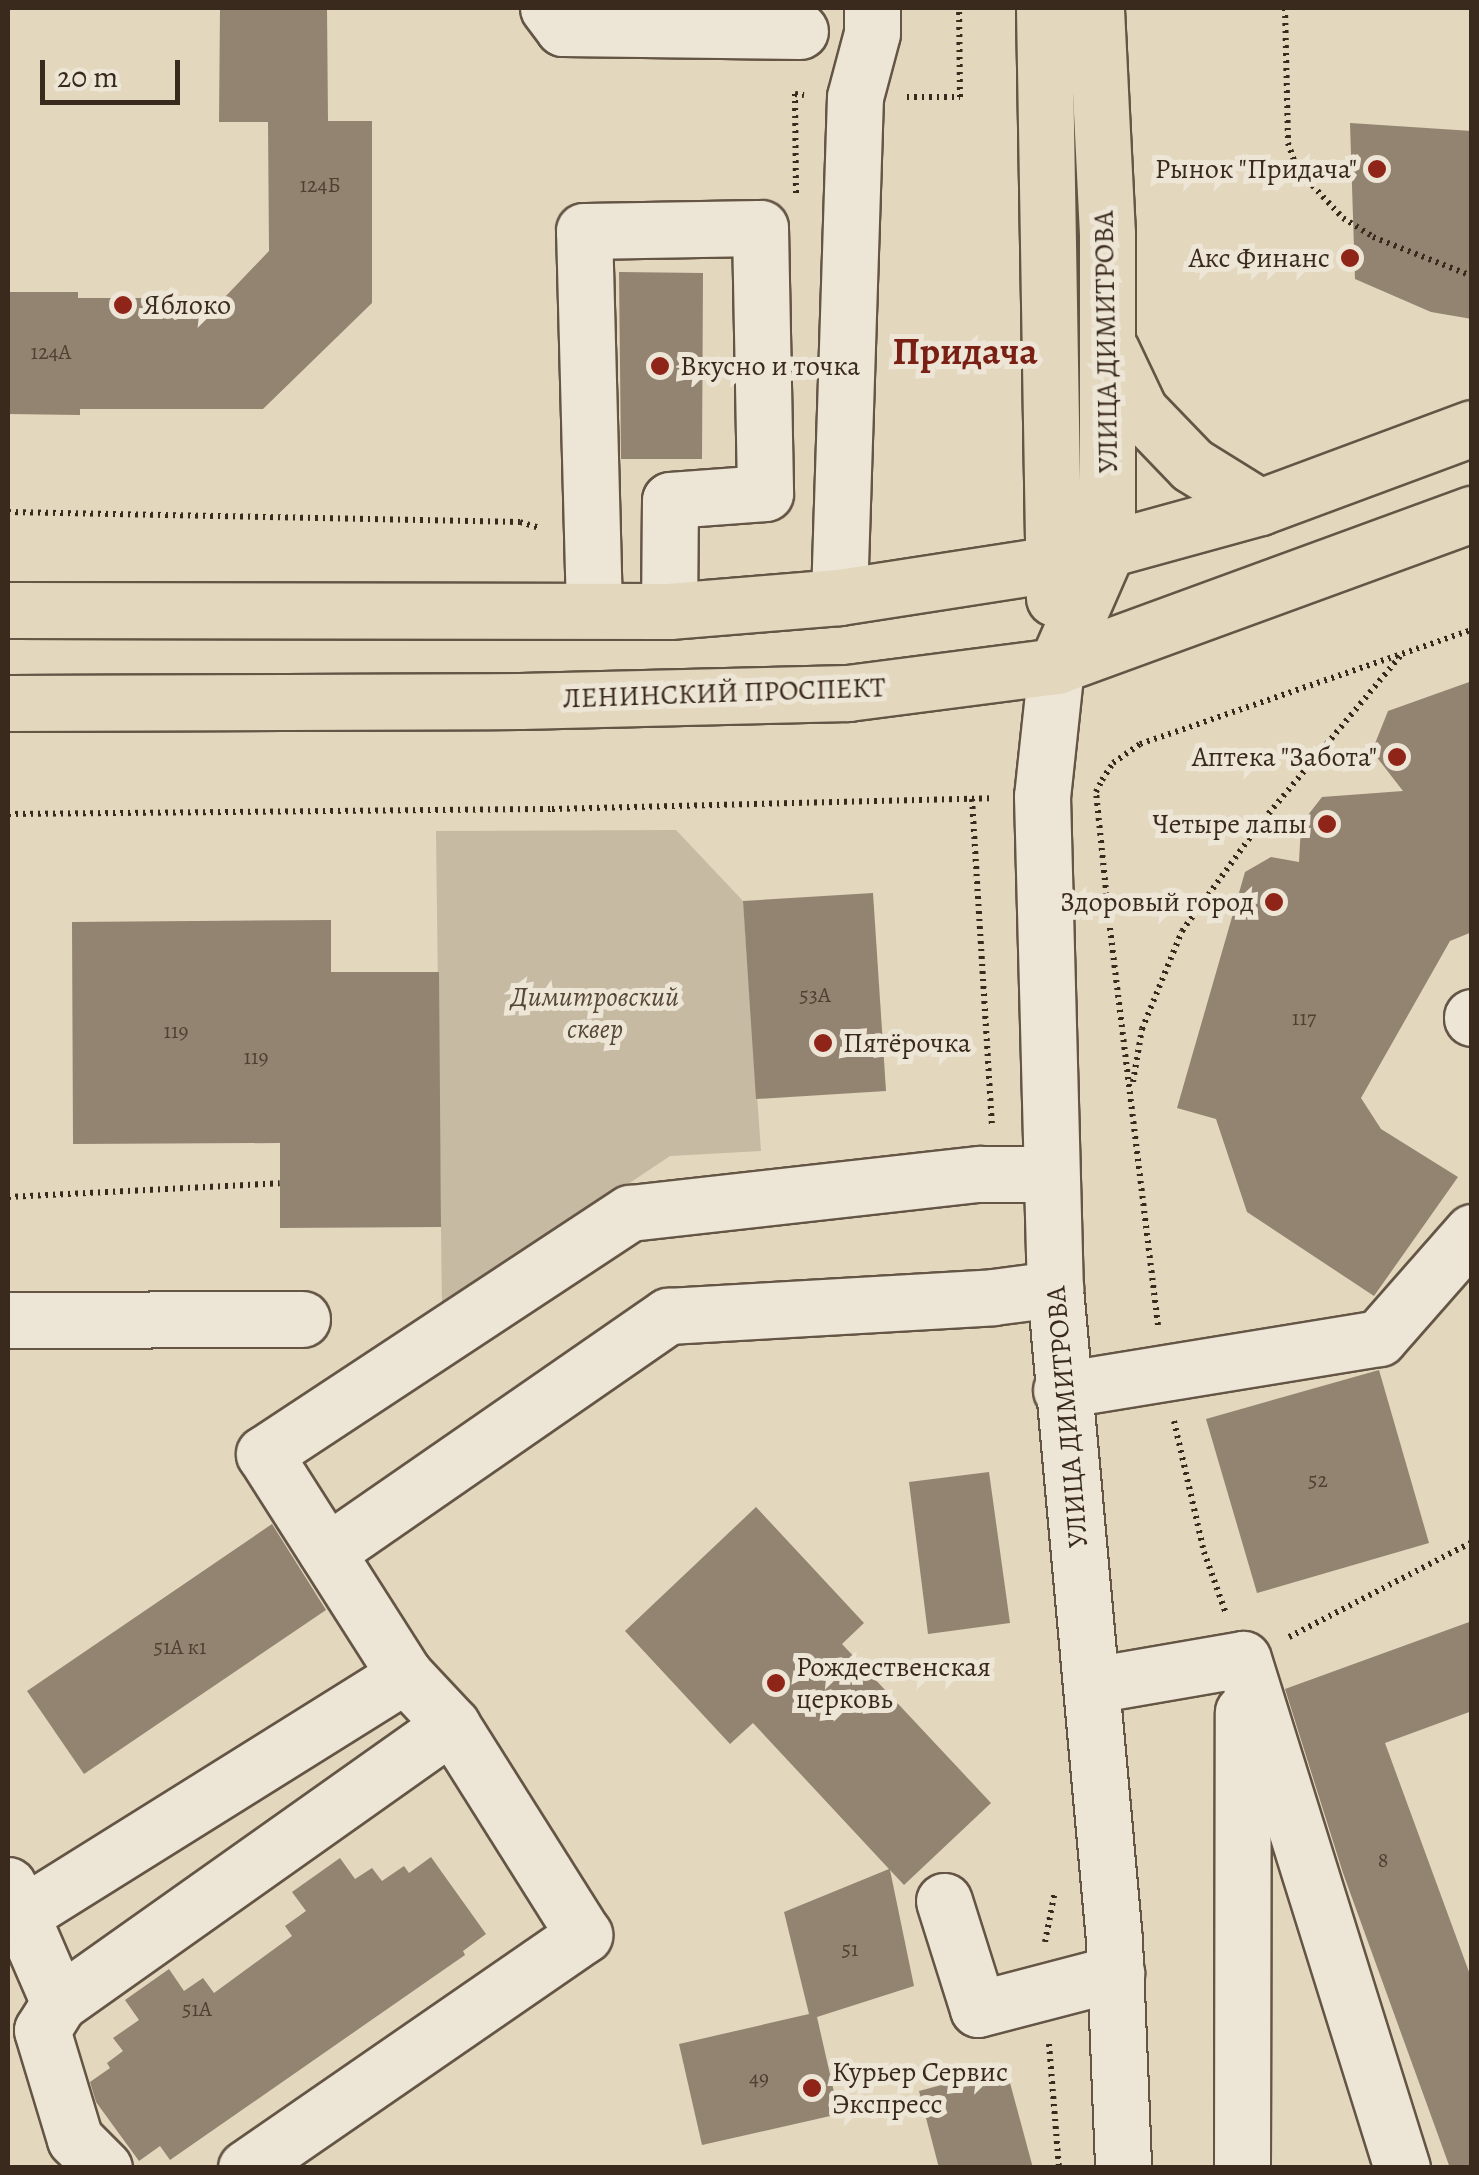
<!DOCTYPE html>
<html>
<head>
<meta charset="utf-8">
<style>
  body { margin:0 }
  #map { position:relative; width:1479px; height:2175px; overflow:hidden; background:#e3d7be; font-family:Alegreya,serif }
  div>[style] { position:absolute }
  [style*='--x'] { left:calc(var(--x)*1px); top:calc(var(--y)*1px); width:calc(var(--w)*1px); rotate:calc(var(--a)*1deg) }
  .green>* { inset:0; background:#c6baa3 }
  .building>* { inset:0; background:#928471 }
  .path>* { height:6px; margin-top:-3px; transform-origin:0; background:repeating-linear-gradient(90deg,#3a2a1d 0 2.5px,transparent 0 7.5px) }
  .roads { filter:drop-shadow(2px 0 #645545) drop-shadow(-2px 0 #645545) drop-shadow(0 2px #645545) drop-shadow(0 -2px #645545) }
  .minor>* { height:55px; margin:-27.5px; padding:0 27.5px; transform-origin:27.5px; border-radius:27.5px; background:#ede5d5 }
  .major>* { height:55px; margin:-27.5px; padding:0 27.5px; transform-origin:27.5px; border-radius:27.5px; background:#e3d7be }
  .dots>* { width:28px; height:28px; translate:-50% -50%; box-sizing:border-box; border:5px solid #ede5d5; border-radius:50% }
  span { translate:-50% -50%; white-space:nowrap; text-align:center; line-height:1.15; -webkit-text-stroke:10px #ede5d5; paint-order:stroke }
  .number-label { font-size:22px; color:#504032 }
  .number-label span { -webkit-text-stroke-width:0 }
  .poi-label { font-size:28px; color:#3a2a1d }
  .right { translate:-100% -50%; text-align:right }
  .left { translate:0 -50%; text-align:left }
  .street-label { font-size:28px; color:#3a2a1d }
  .park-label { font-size:28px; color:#564738; font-style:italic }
  .district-label { font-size:38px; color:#7a1f14; font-weight:700 }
  .frame { position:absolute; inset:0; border:10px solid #3a2a1d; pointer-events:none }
  .scale { position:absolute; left:40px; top:60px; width:140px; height:45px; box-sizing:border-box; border:5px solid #3a2a1d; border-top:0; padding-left:12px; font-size:30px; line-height:35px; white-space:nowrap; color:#3a2a1d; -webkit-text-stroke:8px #ede5d5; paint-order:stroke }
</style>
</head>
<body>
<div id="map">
  <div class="green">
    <i style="clip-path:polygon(676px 830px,743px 901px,761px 1151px,670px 1156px,442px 1308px,436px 831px)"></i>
  </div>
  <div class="building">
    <i style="clip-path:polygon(220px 8px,327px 8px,328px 121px,372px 121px,372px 303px,263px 409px,80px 409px,80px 415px,8px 414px,8px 292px,78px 292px,78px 298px,224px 298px,269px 251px,268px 122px,219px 122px)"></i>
    <i style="clip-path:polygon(1350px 123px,1472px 131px,1472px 319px,1431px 312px,1355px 279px)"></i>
    <i style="clip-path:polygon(619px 272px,703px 273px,702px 459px,621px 459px)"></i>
    <i style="clip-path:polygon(1472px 681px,1472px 932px,1450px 941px,1361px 1098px,1381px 1129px,1458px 1177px,1374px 1296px,1247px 1212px,1216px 1119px,1177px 1108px,1245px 872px,1271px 857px,1299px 862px,1301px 824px,1322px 797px,1403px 791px,1372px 751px,1388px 711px)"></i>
    <i style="clip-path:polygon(873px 893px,886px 1091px,756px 1099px,743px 901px)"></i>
    <i style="clip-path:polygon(331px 920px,331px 972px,439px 972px,441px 1227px,280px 1228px,280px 1143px,73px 1144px,72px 922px)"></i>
    <i style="clip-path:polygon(1379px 1370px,1429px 1543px,1257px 1593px,1206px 1419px)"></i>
    <i style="clip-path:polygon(989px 1472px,1010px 1623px,928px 1634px,909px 1482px)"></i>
    <i style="clip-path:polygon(756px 1507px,864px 1623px,842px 1644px,991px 1803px,904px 1885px,890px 1870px,914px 1986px,817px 2017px,839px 2114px,702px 2145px,679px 2044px,809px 2014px,784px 1912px,889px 1869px,753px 1723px,730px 1744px,625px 1631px)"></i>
    <i style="clip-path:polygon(272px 1524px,326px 1610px,84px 1774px,27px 1691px)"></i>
    <i style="clip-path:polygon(1472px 1621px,1472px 1711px,1385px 1743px,1472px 1980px,1472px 2168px,1450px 2168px,1343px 1873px,1285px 1689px)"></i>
    <i style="clip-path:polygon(431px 1857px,486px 1934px,463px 1951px,465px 1955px,170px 2160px,160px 2146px,139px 2161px,96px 2102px,90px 2082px,110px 2068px,107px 2063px,123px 2051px,113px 2038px,139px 2020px,125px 2000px,169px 1969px,184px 1991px,203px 1978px,214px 1993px,292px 1936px,285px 1926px,306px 1911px,292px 1892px,340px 1858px,355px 1879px,372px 1868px,382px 1881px,404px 1866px,409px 1873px)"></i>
    <i style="clip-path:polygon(1006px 2068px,1033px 2168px,939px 2168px,919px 2091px)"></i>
  </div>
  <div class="path">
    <i style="--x:1285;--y:8;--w:135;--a:88.7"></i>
    <i style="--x:1288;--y:143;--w:28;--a:71"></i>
    <i style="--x:1297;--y:169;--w:67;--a:46.8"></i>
    <i style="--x:1343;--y:218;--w:36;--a:32"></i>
    <i style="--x:1373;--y:237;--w:106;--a:21.5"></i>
    <i style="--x:907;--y:97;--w:53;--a:0"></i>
    <i style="--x:960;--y:97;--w:89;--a:-90.6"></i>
    <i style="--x:796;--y:193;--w:99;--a:-90.6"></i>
    <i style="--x:795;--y:94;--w:9;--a:6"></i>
    <i style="--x:8;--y:512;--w:512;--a:1.12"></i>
    <i style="--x:520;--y:522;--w:21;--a:17"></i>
    <i style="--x:972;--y:799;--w:326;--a:86.5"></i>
    <i style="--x:8;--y:814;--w:544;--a:-0.53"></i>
    <i style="--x:552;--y:809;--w:439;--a:-1.4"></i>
    <i style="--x:1133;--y:1082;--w:54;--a:-80.4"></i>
    <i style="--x:1142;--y:1029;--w:106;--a:-67.8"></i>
    <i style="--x:1182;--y:931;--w:131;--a:-54"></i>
    <i style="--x:1259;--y:825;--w:222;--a:-50.1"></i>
    <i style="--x:8;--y:1197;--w:272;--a:-2.9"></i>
    <i style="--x:1158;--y:1325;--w:418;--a:-96.9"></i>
    <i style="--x:1108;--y:910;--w:119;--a:-95.8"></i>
    <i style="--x:1096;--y:792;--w:13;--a:-63"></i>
    <i style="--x:1102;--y:780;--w:20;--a:-57"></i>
    <i style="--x:1113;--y:763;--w:33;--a:-35"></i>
    <i style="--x:1140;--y:744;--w:351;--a:-19"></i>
    <i style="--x:1174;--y:1421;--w:134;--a:77.1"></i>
    <i style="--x:1204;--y:1552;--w:63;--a:70.4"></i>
    <i style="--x:1289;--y:1637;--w:206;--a:-27.4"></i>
    <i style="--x:1045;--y:1942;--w:52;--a:-78.9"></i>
    <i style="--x:1049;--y:2044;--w:124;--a:85.4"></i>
  </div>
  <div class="roads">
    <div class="minor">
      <i style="--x:548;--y:8;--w:25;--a:53"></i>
      <i style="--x:563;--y:28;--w:237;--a:0.7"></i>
      <i style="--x:839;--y:597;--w:500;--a:-88.17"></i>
      <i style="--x:855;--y:97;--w:66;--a:-75.1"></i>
      <i style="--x:872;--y:33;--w:25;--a:-90"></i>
      <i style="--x:594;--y:610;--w:379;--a:-91.5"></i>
      <i style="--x:584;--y:231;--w:176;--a:-1"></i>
      <i style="--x:760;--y:228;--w:265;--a:88.9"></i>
      <i style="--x:765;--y:493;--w:95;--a:175.8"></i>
      <i style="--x:670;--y:500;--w:111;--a:90.5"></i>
      <i style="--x:1056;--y:666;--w:131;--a:96.1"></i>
      <i style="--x:1042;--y:796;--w:493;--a:88.5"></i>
      <i style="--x:1055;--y:1289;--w:654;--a:84.82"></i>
      <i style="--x:1114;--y:1940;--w:228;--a:87.7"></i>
      <i style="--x:1472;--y:1017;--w:1;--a:90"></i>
      <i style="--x:8;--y:1320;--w:294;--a:-0.2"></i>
      <i style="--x:1061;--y:1390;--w:322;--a:-9.3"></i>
      <i style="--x:1379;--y:1338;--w:141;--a:-48.7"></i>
      <i style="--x:327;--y:1552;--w:415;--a:-34.7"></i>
      <i style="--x:668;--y:1316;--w:326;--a:-3.3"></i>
      <i style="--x:993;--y:1297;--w:63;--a:-7.4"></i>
      <i style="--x:1093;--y:1685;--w:152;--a:-9.8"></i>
      <i style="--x:1243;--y:1659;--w:533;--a:72.65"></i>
      <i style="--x:8;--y:1885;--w:129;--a:66.6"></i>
      <i style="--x:59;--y:2003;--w:32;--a:122"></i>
      <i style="--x:42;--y:2030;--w:114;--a:73.2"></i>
      <i style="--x:75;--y:2139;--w:41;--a:45"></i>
      <i style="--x:944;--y:1901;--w:113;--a:72.5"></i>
      <i style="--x:978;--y:2009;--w:143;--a:-14.6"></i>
      <i style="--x:21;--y:1915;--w:453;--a:-32"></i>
      <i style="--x:59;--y:2003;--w:481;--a:-35.3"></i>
      <i style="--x:246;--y:2168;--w:411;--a:-34.6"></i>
      <i style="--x:584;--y:1935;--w:248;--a:-122.2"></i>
      <i style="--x:452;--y:1725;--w:69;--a:-133.2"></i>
      <i style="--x:405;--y:1675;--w:262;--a:-122.5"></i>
      <i style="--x:264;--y:1454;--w:438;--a:-33.4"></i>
      <i style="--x:630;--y:1213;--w:352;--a:-6.4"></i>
      <i style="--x:980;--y:1174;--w:71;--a:0"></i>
      <i style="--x:1242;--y:2168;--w:456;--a:-89.9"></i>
    </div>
    <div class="major">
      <i style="--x:1044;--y:8;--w:590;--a:89.03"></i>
      <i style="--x:1111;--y:350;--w:68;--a:64.6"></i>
      <i style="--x:1140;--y:411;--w:75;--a:46.1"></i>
      <i style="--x:1192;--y:465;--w:80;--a:31.7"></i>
      <i style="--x:8;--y:610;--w:661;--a:0.09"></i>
      <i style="--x:669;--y:611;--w:171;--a:-4.7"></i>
      <i style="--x:839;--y:597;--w:217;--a:-8.8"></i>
      <i style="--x:1053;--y:564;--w:215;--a:-15.4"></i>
      <i style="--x:1260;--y:507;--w:226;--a:-20.4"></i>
      <i style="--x:1056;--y:666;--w:128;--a:-66.4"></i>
      <i style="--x:1107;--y:549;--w:315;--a:-90"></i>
      <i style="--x:1107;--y:234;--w:226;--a:-92.8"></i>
      <i style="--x:8;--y:703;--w:512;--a:-0.22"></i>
      <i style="--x:520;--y:701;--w:328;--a:-1.4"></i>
      <i style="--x:848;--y:693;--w:210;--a:-7.4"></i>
      <i style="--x:1056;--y:666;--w:443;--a:-20.1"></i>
    </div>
  </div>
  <div class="dots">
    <i style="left:1377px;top:169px;background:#8f2418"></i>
    <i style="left:1350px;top:258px;background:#8f2418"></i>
    <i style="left:123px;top:305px;background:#8f2418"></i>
    <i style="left:660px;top:366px;background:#8f2418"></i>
    <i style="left:1397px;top:757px;background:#8f2418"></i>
    <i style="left:1327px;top:824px;background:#8f2418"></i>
    <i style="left:1274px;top:902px;background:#8f2418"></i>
    <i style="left:823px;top:1043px;background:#8f2418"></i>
    <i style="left:776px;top:1683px;background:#8f2418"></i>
    <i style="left:812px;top:2088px;background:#8f2418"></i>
  </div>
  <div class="number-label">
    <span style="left:320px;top:186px">124Б</span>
    <span style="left:51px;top:353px">124А</span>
    <span style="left:815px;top:996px">53А</span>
    <span style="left:1304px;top:1019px">117</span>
    <span style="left:176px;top:1032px">119</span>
    <span style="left:256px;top:1058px">119</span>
    <span style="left:1318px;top:1481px">52</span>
    <span style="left:180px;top:1648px">51А к1</span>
    <span style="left:1383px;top:1861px">8</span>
    <span style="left:850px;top:1950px">51</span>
    <span style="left:197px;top:2010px">51А</span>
    <span style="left:759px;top:2079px">49</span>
  </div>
  <div class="poi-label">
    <span class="right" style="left:1357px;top:169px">Рынок "Придача"</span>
    <span class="right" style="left:1330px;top:258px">Акс Финанс</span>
    <span class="left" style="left:143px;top:305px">Яблоко</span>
    <span class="left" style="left:680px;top:366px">Вкусно и точка</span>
    <span class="right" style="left:1377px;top:757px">Аптека "Забота"</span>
    <span class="right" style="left:1307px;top:824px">Четыре лапы</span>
    <span class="right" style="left:1254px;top:902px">Здоровый город</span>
    <span class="left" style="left:843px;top:1043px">Пятёрочка</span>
    <span class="left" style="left:796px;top:1683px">Рождественская<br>церковь</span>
    <span class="left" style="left:832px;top:2088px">Курьер Сервис<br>Экспресс</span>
  </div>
  <div class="street-label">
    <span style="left:1106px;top:342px;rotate:-91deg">УЛИЦА ДИМИТРОВА</span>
    <span style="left:724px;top:693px;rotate:-2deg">ЛЕНИНСКИЙ ПРОСПЕКТ</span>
    <span style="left:1067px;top:1417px;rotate:-95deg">УЛИЦА ДИМИТРОВА</span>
  </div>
  <div class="park-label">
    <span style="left:595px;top:1013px">Димитровский<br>сквер</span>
  </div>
  <div class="district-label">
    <span style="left:965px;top:352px">Придача</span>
  </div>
  <div class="frame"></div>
  <div class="scale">20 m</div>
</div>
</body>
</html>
